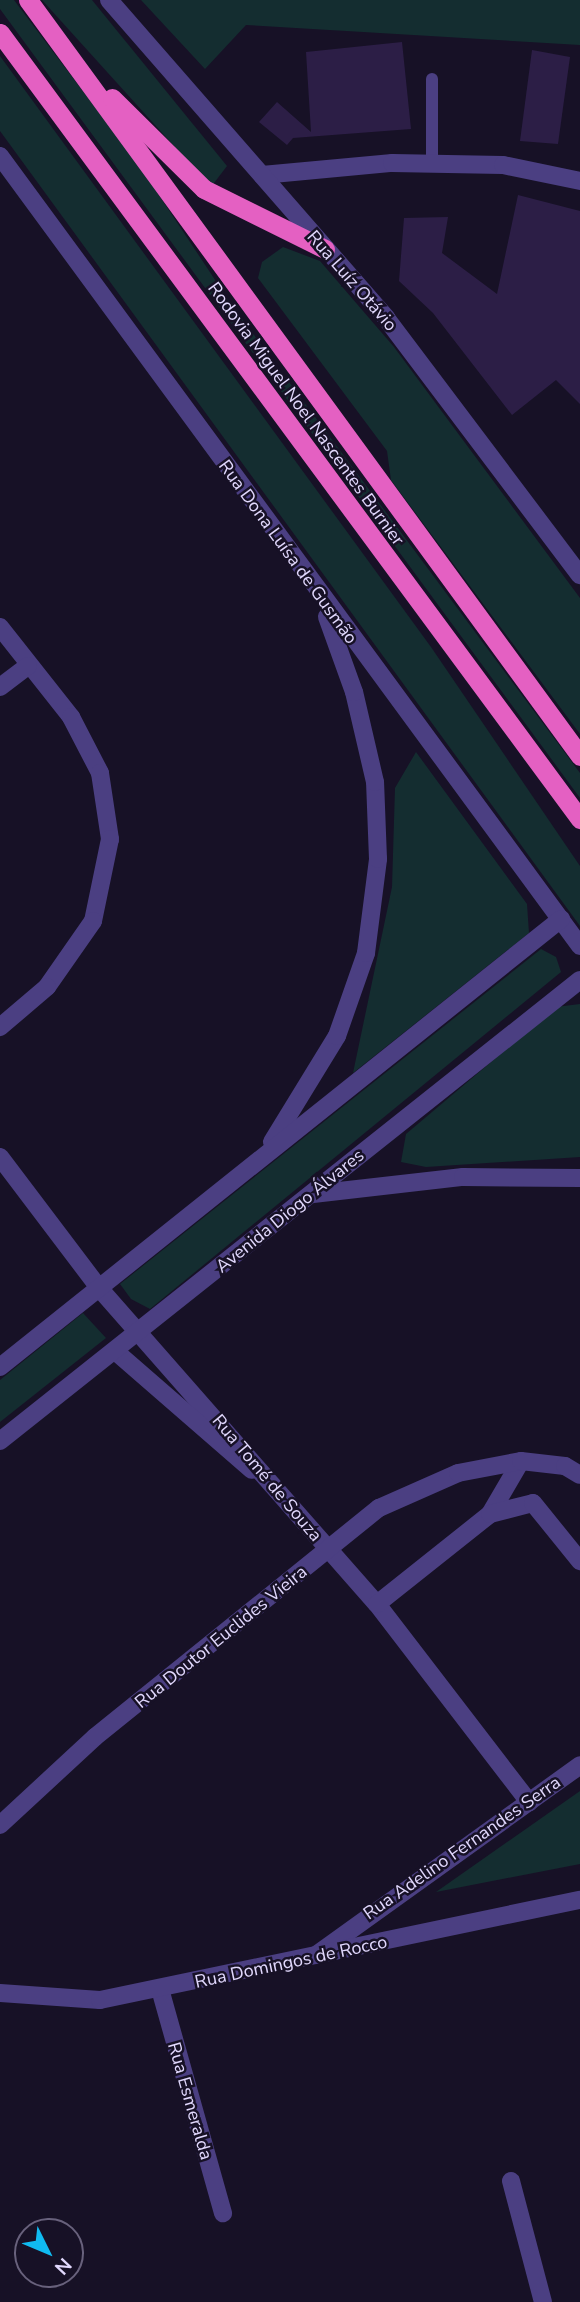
<!DOCTYPE html>
<html>
<head>
<meta charset="utf-8">
<style>
  body { margin:0 }
  #map { position:relative; width:580px; height:2302px; overflow:hidden; background:#171126; font-family:"Nunito Sans",sans-serif }
  div>[style] { position:absolute }
  [style*='--x'] { left:calc(var(--x)*1px); top:calc(var(--y)*1px); width:calc(var(--w)*1px); rotate:calc(var(--a)*1deg) }
  .green>* { inset:0; background:#142d30 }
  .building>* { inset:0; background:#2c1e46 }
  .service>* { height:12px; margin:-6px; padding:0 6px; transform-origin:6px; border-radius:6px; background:#4b3f82 }
  .minor>* { height:18px; margin:-9px; padding:0 9px; transform-origin:9px; border-radius:9px; background:#4b3f82 }
  .tertiary>* { height:18px; margin:-9px; padding:0 9px; transform-origin:9px; border-radius:9px; background:#4b3f82 }
  .trunk>* { height:19px; margin:-9.5px; padding:0 9.5px; transform-origin:9.5px; border-radius:9.5px; background:#e460c2 }
  span { translate:-50% -50%; white-space:nowrap; text-align:center; line-height:1.15; -webkit-text-stroke:5px #171126; paint-order:stroke }
  .street-label { font-size:18px; color:#e1d8fd }
  .north { position:absolute; left:14px; top:2218px; width:70px; height:70px; box-sizing:border-box; background:#171126; border:2px solid #68617c; border-radius:50%; rotate:133deg; font-size:19px; font-weight:700; line-height:28px; text-align:center; color:#e1d8fd }
  .north::after { content:''; display:block; margin:auto; width:24px; height:32px; background:#10bbf1; clip-path:polygon(50% 0,100% 100%,50% 72%,0 100%) }
</style>
</head>
<body>
<div id="map">
  <div class="green">
    <i style="clip-path:polygon(0 0,14px 0,141px 168px,231px 304px,580px 773px,580px 798px,0 9px)"></i>
    <i style="clip-path:polygon(42px 0,92px 0,227px 166px,211px 187px)"></i>
    <i style="clip-path:polygon(141px 0,580px 0,580px 45px,246px 25px,205px 69px)"></i>
    <i style="clip-path:polygon(0 56px,431px 647px,580px 866px,580px 926px,0 131px)"></i>
    <i style="clip-path:polygon(283px 247px,320px 261px,394px 347px,580px 598px,580px 734px,391px 480px,387px 451px,258px 278px,262px 262px)"></i>
    <i style="clip-path:polygon(416px 752px,527px 904px,529px 933px,353px 1073px,392px 887px,395px 788px)"></i>
    <i style="clip-path:polygon(541px 949px,556px 957px,561px 972px,150px 1309px,131px 1299px,120px 1284px)"></i>
    <i style="clip-path:polygon(580px 1004px,580px 1157px,426px 1167px,401px 1162px,406px 1134px,556px 1007px)"></i>
    <i style="clip-path:polygon(83px 1313px,106px 1338px,0 1422px,0 1380px)"></i>
    <i style="clip-path:polygon(580px 1791px,580px 1864px,436px 1892px)"></i>
  </div>
  <div class="building">
    <i style="clip-path:polygon(402px 42px,411px 129px,293px 138px,287px 145px,259px 122px,277px 102px,311px 132px,306px 52px)"></i>
    <i style="clip-path:polygon(532px 50px,570px 57px,558px 144px,520px 141px)"></i>
    <i style="clip-path:polygon(518px 195px,580px 211px,580px 404px,556px 380px,512px 415px,433px 313px,399px 281px,404px 218px,448px 217px,442px 253px,497px 294px)"></i>
  </div>
  <div class="service">
    <i style="--x:432;--y:79;--w:85;--a:90"></i>
  </div>
  <div class="minor">
    <i style="--x:262;--y:175;--w:131;--a:-5.3"></i>
    <i style="--x:392;--y:163;--w:111;--a:1"></i>
    <i style="--x:503;--y:165;--w:79;--a:11.7"></i>
    <i style="--x:0;--y:627;--w:115;--a:51.7"></i>
    <i style="--x:71;--y:717;--w:63;--a:62.6"></i>
    <i style="--x:100;--y:773;--w:67;--a:81.4"></i>
    <i style="--x:110;--y:839;--w:84;--a:101.7"></i>
    <i style="--x:93;--y:921;--w:80;--a:124.9"></i>
    <i style="--x:47;--y:987;--w:62;--a:139.6"></i>
    <i style="--x:0;--y:687;--w:35;--a:-37"></i>
    <i style="--x:0;--y:1157;--w:166;--a:52.9"></i>
    <i style="--x:100;--y:1289;--w:419;--a:48.7"></i>
    <i style="--x:377;--y:1604;--w:250;--a:52.5"></i>
    <i style="--x:115;--y:1351;--w:181;--a:41"></i>
    <i style="--x:490;--y:1514;--w:61;--a:-59.7"></i>
    <i style="--x:377;--y:1604;--w:144;--a:-38.5"></i>
    <i style="--x:490;--y:1514;--w:44;--a:-14.3"></i>
    <i style="--x:533;--y:1503;--w:75;--a:51"></i>
    <i style="--x:0;--y:1825;--w:129;--a:-42.8"></i>
    <i style="--x:95;--y:1737;--w:365;--a:-38.9"></i>
    <i style="--x:379;--y:1508;--w:86;--a:-23.9"></i>
    <i style="--x:458;--y:1473;--w:64;--a:-10.8"></i>
    <i style="--x:521;--y:1461;--w:44;--a:6.5"></i>
    <i style="--x:565;--y:1466;--w:17;--a:31"></i>
    <i style="--x:316;--y:1955;--w:325;--a:-35.7"></i>
    <i style="--x:160;--y:1989;--w:233;--a:74.3"></i>
    <i style="--x:0;--y:1993;--w:100;--a:4"></i>
    <i style="--x:100;--y:2000;--w:490;--a:-11.8"></i>
    <i style="--x:511;--y:2181;--w:125;--a:75.2"></i>
  </div>
  <div class="tertiary">
    <i style="--x:109;--y:0;--w:422;--a:48.9"></i>
    <i style="--x:386;--y:318;--w:322;--a:53"></i>
    <i style="--x:0;--y:156;--w:980;--a:53.71"></i>
    <i style="--x:272;--y:1142;--w:124;--a:-58.5"></i>
    <i style="--x:337;--y:1036;--w:88;--a:-70.7"></i>
    <i style="--x:366;--y:953;--w:95;--a:-82.7"></i>
    <i style="--x:378;--y:859;--w:77;--a:-92.2"></i>
    <i style="--x:375;--y:782;--w:92;--a:-103.1"></i>
    <i style="--x:354;--y:692;--w:80;--a:-109.8"></i>
    <i style="--x:313;--y:1194;--w:151;--a:-6.5"></i>
    <i style="--x:463;--y:1177;--w:117;--a:0.5"></i>
    <i style="--x:0;--y:1367;--w:718;--a:-38.61"></i>
    <i style="--x:0;--y:1441;--w:741;--a:-38.48"></i>
  </div>
  <div class="trunk">
    <i style="--x:28;--y:0;--w:936;--a:53.86"></i>
    <i style="--x:0;--y:33;--w:977;--a:53.58"></i>
    <i style="--x:112;--y:98;--w:129;--a:44.7"></i>
    <i style="--x:204;--y:189;--w:135;--a:26.4"></i>
  </div>
  <div class="street-label">
    <span style="left:352px;top:281px;rotate:49deg">Rua Luíz Otávio</span>
    <span style="left:306px;top:414px;rotate:54deg">Rodovia Miguel Noel Nascentes Burnier</span>
    <span style="left:288px;top:552px;rotate:54deg">Rua Dona Luísa de Gusmão</span>
    <span style="left:290px;top:1211px;rotate:-39deg">Avenida Diogo Álvares</span>
    <span style="left:267px;top:1478px;rotate:50deg">Rua Tomé de Souza</span>
    <span style="left:221px;top:1637px;rotate:-39deg">Rua Doutor Euclides Vieira</span>
    <span style="left:462px;top:1848px;rotate:-35deg">Rua Adelino Fernandes Serra</span>
    <span style="left:291px;top:1962px;rotate:-12deg">Rua Domingos de Rocco</span>
    <span style="left:190px;top:2101px;rotate:74deg">Rua Esmeralda</span>
  </div>
  <div class="north">N</div>
</div>
</body>
</html>
